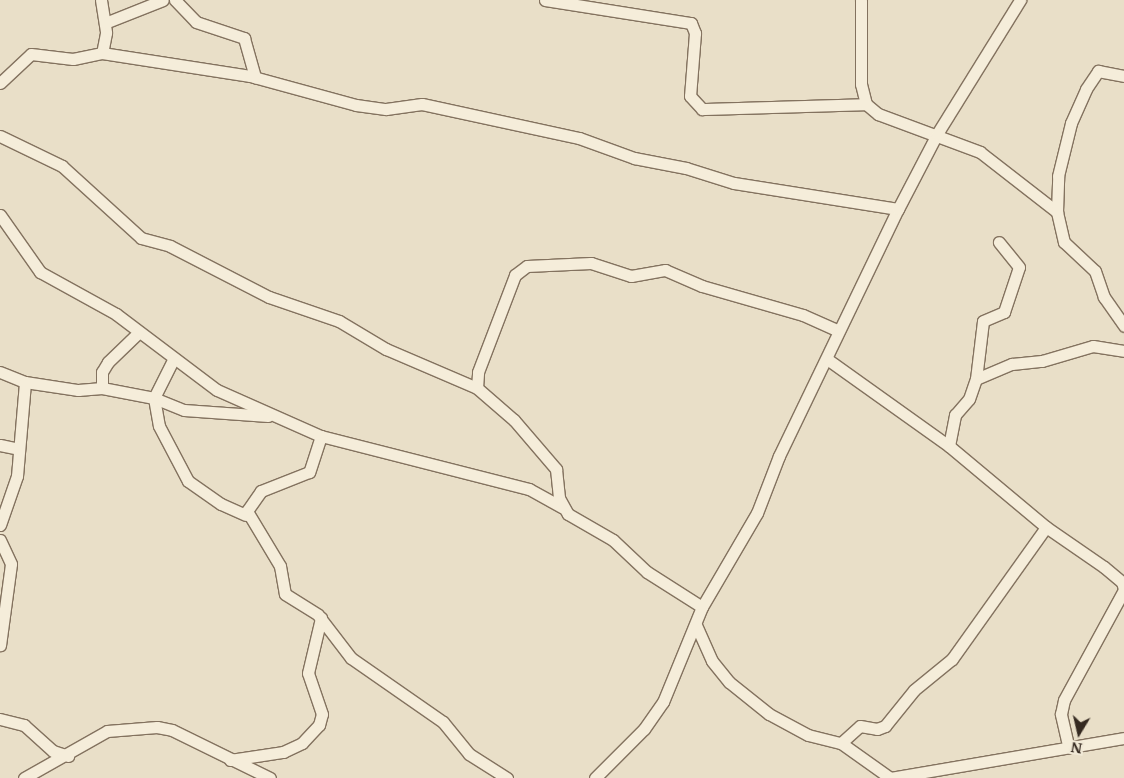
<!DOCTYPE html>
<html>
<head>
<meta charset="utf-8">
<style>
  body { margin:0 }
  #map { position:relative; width:1124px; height:778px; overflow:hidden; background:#e9dfc8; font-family:Merriweather,serif }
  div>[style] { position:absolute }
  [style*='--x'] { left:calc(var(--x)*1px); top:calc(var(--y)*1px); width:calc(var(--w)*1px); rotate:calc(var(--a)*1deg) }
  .roads { filter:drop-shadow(1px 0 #83725f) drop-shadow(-1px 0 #83725f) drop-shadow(0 1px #83725f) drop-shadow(0 -1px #83725f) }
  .street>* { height:11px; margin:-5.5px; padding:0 5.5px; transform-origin:5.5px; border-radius:5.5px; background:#f5edda }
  span { translate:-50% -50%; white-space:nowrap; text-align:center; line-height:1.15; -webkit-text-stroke:4px #f1e9d6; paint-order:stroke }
  .north { position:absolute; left:1054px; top:708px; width:50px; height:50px; -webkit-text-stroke:4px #f1e9d6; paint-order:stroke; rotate:189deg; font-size:14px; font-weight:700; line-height:20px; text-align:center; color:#352a21 }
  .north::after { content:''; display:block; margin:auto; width:18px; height:22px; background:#352a21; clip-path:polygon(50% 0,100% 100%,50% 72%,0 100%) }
</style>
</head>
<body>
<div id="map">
  <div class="roads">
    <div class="street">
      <i style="--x:101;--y:0;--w:33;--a:81"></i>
      <i style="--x:106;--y:33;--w:20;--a:101"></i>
      <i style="--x:175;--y:0;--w:30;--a:46"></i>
      <i style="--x:196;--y:22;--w:51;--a:18.4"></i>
      <i style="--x:244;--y:38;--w:41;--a:74.2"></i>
      <i style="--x:545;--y:0;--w:148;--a:9"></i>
      <i style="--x:691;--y:23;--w:11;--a:68"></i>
      <i style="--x:695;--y:33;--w:63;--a:94.5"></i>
      <i style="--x:690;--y:96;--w:18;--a:47"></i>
      <i style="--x:702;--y:109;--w:164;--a:-1.7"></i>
      <i style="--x:861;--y:0;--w:84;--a:90"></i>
      <i style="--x:861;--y:84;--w:21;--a:76"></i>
      <i style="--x:866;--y:104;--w:16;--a:40"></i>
      <i style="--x:878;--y:114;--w:109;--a:20.4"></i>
      <i style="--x:980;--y:152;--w:98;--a:37.9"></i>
      <i style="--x:1057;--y:212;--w:31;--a:77"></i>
      <i style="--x:1064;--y:242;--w:42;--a:43.1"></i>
      <i style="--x:1095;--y:271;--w:28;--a:71"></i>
      <i style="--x:1104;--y:297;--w:35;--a:55"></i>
      <i style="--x:105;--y:23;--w:62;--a:-21.6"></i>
      <i style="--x:0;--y:83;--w:42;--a:-43.1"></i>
      <i style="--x:31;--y:54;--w:42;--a:6.8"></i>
      <i style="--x:73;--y:59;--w:30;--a:-12"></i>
      <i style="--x:102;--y:53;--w:150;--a:8.8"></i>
      <i style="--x:250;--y:76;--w:110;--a:15.3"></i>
      <i style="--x:356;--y:105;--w:30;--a:8"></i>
      <i style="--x:386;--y:109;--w:36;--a:-8"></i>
      <i style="--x:422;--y:104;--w:161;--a:12.2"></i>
      <i style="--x:579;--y:138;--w:59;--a:20"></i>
      <i style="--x:634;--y:158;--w:53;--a:10.9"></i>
      <i style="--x:686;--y:168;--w:50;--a:17.4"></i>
      <i style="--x:734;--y:183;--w:166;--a:9"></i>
      <i style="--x:0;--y:136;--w:69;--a:25.8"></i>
      <i style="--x:62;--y:166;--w:107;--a:42.3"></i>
      <i style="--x:141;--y:238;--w:30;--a:15"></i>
      <i style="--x:170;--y:246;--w:111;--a:27.3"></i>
      <i style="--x:269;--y:297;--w:74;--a:18.9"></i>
      <i style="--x:339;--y:321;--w:55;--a:30.8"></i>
      <i style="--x:386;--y:349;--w:99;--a:23.2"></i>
      <i style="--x:477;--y:388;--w:49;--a:40.9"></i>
      <i style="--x:514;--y:420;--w:65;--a:49.4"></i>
      <i style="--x:556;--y:469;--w:29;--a:84"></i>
      <i style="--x:559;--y:498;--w:18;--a:61"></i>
      <i style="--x:568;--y:514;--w:52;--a:30"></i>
      <i style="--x:613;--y:540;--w:47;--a:43.3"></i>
      <i style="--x:647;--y:572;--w:65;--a:32.5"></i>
      <i style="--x:1057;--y:212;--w:36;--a:-88"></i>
      <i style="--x:1058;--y:176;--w:55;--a:-76.2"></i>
      <i style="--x:1071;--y:123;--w:37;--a:-66"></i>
      <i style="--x:1086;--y:89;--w:22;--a:-56"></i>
      <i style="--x:1098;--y:71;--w:26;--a:11"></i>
      <i style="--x:0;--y:215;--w:70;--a:54.9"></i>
      <i style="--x:40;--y:272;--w:87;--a:28.9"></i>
      <i style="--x:116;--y:314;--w:126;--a:37"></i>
      <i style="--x:217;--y:390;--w:114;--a:23.9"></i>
      <i style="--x:321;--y:436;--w:215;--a:14.3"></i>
      <i style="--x:529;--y:489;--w:38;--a:29"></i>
      <i style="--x:827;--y:359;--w:150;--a:35.5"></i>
      <i style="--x:949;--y:446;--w:126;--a:39.9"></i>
      <i style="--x:1046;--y:527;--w:70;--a:34.6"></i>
      <i style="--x:1104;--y:567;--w:23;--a:40"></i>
      <i style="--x:1122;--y:582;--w:7;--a:74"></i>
      <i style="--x:173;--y:360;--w:42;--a:116.6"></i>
      <i style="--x:154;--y:398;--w:28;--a:80"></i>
      <i style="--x:159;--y:426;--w:62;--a:62.2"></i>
      <i style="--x:188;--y:481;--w:40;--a:34.9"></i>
      <i style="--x:221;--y:504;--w:27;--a:24"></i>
      <i style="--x:0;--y:372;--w:27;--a:22"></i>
      <i style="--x:25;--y:382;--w:54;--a:8.6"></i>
      <i style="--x:78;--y:390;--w:24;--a:-5"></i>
      <i style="--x:102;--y:388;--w:53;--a:10.9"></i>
      <i style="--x:154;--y:398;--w:32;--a:22"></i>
      <i style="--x:184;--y:410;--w:84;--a:4.1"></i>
      <i style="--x:976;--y:379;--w:39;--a:-23"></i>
      <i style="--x:1012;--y:364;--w:30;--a:-6"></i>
      <i style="--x:1042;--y:361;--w:53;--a:-16.4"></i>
      <i style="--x:1093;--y:346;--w:31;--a:9"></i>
      <i style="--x:102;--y:388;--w:16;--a:-90"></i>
      <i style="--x:102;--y:372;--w:12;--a:-59"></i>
      <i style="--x:108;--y:362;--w:40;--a:-44"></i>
      <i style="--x:477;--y:388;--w:16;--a:-86"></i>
      <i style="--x:478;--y:372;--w:104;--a:-69.1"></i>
      <i style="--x:515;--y:275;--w:15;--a:-37"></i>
      <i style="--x:527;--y:266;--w:64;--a:-2.7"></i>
      <i style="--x:591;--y:263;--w:42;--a:18"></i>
      <i style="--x:631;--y:276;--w:35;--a:-10"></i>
      <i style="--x:665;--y:270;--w:40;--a:23.4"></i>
      <i style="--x:702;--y:286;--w:105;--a:16"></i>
      <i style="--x:803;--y:315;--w:39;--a:24"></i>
      <i style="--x:321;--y:436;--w:38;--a:108"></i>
      <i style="--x:309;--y:472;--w:52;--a:158.4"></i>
      <i style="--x:261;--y:491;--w:24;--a:125"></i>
      <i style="--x:247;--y:511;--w:64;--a:59"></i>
      <i style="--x:280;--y:566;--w:28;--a:80"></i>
      <i style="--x:285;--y:594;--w:39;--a:32"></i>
      <i style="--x:318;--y:615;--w:54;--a:52.5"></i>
      <i style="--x:351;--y:658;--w:112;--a:34.8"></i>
      <i style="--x:443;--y:722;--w:41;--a:50.9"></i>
      <i style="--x:469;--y:754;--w:45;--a:32.3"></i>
      <i style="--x:0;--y:445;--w:19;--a:12"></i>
      <i style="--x:949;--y:446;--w:32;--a:-79"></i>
      <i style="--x:955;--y:415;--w:21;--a:-49"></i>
      <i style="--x:969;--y:399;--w:21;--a:-71"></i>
      <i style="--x:976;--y:379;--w:58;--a:-83.1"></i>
      <i style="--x:983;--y:321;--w:23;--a:-23"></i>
      <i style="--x:1004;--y:312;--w:47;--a:-71.6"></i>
      <i style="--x:1019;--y:267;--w:32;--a:-129"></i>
      <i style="--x:0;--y:525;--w:52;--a:-70.9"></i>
      <i style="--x:17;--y:476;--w:94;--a:-85.1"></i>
      <i style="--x:0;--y:540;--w:26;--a:65"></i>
      <i style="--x:11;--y:564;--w:82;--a:97.7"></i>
      <i style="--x:696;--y:625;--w:39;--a:66"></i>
      <i style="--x:712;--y:661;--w:27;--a:51"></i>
      <i style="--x:729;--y:682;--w:51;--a:38.7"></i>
      <i style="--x:769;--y:714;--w:44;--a:28.3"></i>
      <i style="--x:808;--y:735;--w:34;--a:14"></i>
      <i style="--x:841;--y:743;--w:60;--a:35.5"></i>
      <i style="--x:0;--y:719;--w:25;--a:14"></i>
      <i style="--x:24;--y:725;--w:39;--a:42"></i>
      <i style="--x:53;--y:751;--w:16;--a:18"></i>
      <i style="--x:841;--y:743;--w:25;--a:-42"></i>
      <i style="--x:860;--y:726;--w:17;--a:10"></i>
      <i style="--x:877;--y:729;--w:9;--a:-21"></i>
      <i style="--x:885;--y:726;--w:46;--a:-51.1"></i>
      <i style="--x:914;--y:690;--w:49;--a:-39.2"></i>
      <i style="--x:952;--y:659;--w:162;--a:-54.5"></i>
      <i style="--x:1068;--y:745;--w:32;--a:-103"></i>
      <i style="--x:1061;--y:714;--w:14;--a:-78"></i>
      <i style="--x:1064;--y:700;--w:125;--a:-61.4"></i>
      <i style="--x:230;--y:760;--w:54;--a:-8.6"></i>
      <i style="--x:283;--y:752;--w:21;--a:-25"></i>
      <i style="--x:302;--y:743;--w:25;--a:-47"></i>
      <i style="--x:319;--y:725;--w:11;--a:-75"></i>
      <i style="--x:322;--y:714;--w:43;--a:-108.9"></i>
      <i style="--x:308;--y:673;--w:57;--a:-76.7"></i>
      <i style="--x:24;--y:778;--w:95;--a:-29.5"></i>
      <i style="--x:107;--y:731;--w:50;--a:-4.6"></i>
      <i style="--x:157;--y:727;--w:15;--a:11"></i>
      <i style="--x:172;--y:730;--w:109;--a:26.1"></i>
      <i style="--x:595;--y:778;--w:69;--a:-45"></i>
      <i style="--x:644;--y:729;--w:33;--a:-55"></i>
      <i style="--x:663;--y:702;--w:103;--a:-67.7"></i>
      <i style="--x:702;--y:607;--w:109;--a:-59.7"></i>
      <i style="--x:757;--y:513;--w:61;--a:-68.9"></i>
      <i style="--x:779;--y:456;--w:274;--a:-64.3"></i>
      <i style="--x:898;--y:209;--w:85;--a:-62.5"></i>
      <i style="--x:937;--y:134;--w:158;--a:-58.2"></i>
      <i style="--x:890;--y:778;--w:237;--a:-9.7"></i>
    </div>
  </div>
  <div class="north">N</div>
</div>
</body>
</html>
